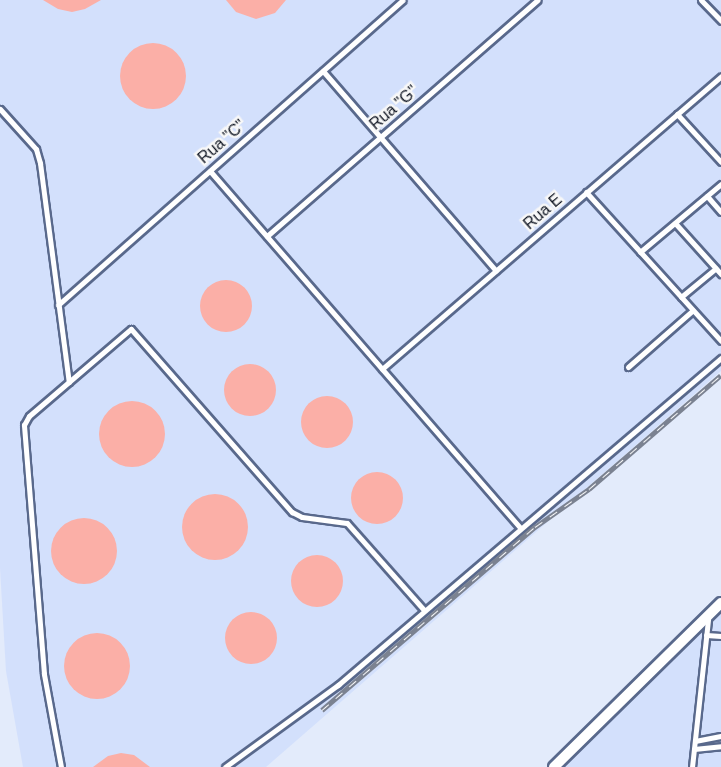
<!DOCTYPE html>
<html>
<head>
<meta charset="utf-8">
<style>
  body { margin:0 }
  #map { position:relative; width:721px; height:767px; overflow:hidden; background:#e3ebfb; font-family:Helvetica,sans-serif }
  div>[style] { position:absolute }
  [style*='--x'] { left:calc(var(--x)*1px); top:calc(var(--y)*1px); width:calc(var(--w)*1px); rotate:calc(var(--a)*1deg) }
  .built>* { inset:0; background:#d3e0fc }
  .building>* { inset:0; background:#fbafa7 }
  .round { border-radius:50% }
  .roads { filter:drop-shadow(2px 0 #59698c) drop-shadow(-2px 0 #59698c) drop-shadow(0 2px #59698c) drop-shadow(0 -2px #59698c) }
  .lane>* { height:5px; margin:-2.5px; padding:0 2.5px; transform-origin:2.5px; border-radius:2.5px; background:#fff }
  .street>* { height:10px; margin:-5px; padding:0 5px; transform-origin:5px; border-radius:5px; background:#fff }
  .rail>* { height:5px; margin-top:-2.5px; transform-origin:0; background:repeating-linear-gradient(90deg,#f8f8f8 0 9px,#7b8291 0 18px); box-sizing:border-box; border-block:2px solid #7b8291 }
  span { translate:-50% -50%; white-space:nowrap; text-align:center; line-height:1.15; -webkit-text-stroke:5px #f8f8f8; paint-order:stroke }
  .street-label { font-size:16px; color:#0e1421 }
</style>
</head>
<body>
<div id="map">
  <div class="built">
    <i style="clip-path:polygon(0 0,721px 0,721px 371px,266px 767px,23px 767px,6px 671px,0 568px)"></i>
    <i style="clip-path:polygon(721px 606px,721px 767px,559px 767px)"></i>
  </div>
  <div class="building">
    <i style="clip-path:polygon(43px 0,101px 0,85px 9px,72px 12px,58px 9px)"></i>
    <i style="clip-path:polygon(226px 0,286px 0,275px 13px,256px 19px,236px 12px)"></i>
    <i class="round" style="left:120px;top:43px;width:66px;height:66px"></i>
    <i class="round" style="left:200px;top:280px;width:52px;height:52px"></i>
    <i class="round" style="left:224px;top:364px;width:52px;height:52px"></i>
    <i class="round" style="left:301px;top:396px;width:52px;height:52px"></i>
    <i class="round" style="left:99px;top:401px;width:66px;height:66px"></i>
    <i class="round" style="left:351px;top:472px;width:52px;height:52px"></i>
    <i class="round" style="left:182px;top:494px;width:66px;height:66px"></i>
    <i class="round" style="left:51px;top:518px;width:66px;height:66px"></i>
    <i class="round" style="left:291px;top:555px;width:52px;height:52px"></i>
    <i class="round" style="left:225px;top:612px;width:52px;height:52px"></i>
    <i class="round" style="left:64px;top:633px;width:66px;height:66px"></i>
    <i style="clip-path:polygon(121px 753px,134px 755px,150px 767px,93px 767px,108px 756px)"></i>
  </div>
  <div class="roads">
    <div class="lane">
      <i style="--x:701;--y:0;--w:29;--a:46"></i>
      <i style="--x:323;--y:71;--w:264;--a:49.1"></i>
      <i style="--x:0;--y:109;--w:54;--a:48"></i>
      <i style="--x:36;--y:149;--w:15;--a:74"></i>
      <i style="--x:40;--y:163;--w:221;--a:82.5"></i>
      <i style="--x:677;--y:114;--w:65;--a:47.5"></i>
      <i style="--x:210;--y:171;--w:473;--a:49"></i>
      <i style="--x:586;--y:192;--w:201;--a:47.8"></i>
      <i style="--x:707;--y:196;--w:21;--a:49"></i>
      <i style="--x:675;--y:223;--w:69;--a:48"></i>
      <i style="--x:267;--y:236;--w:359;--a:-41.1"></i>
      <i style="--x:640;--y:252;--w:106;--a:-40"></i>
      <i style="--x:681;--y:297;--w:45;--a:-39.6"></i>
      <i style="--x:58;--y:305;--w:460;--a:-41.5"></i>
      <i style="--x:628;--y:367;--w:86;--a:-41.2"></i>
      <i style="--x:382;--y:369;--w:448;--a:-40.8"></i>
      <i style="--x:706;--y:635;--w:15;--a:4"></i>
      <i style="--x:695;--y:741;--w:26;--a:-11"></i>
      <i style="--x:694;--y:749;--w:27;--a:-6"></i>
      <i style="--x:61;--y:767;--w:95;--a:-100.4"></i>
      <i style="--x:44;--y:674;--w:250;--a:-94.6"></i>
      <i style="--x:24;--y:425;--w:10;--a:-61"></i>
      <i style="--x:29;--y:416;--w:134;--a:-40.5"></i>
      <i style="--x:131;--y:329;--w:244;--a:48.7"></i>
      <i style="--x:292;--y:512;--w:11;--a:27"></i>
      <i style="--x:302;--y:517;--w:45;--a:7.6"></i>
      <i style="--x:347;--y:523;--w:116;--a:48.5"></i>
      <i style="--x:225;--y:767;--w:140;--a:-36"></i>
      <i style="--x:338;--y:685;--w:504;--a:-40.49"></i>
      <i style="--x:692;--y:767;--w:149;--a:-83.8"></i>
    </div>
    <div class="street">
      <i style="--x:554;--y:767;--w:234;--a:-44.5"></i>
    </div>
  </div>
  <div class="rail">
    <i style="--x:322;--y:710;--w:281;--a:-40.7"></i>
    <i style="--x:535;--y:527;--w:66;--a:-35.1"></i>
    <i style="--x:589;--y:489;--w:174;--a:-40.8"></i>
  </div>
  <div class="street-label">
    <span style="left:394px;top:108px;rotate:-41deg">Rua "G"</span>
    <span style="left:222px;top:142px;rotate:-41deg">Rua "C"</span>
    <span style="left:543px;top:212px;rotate:-41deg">Rua E</span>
  </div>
</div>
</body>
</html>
